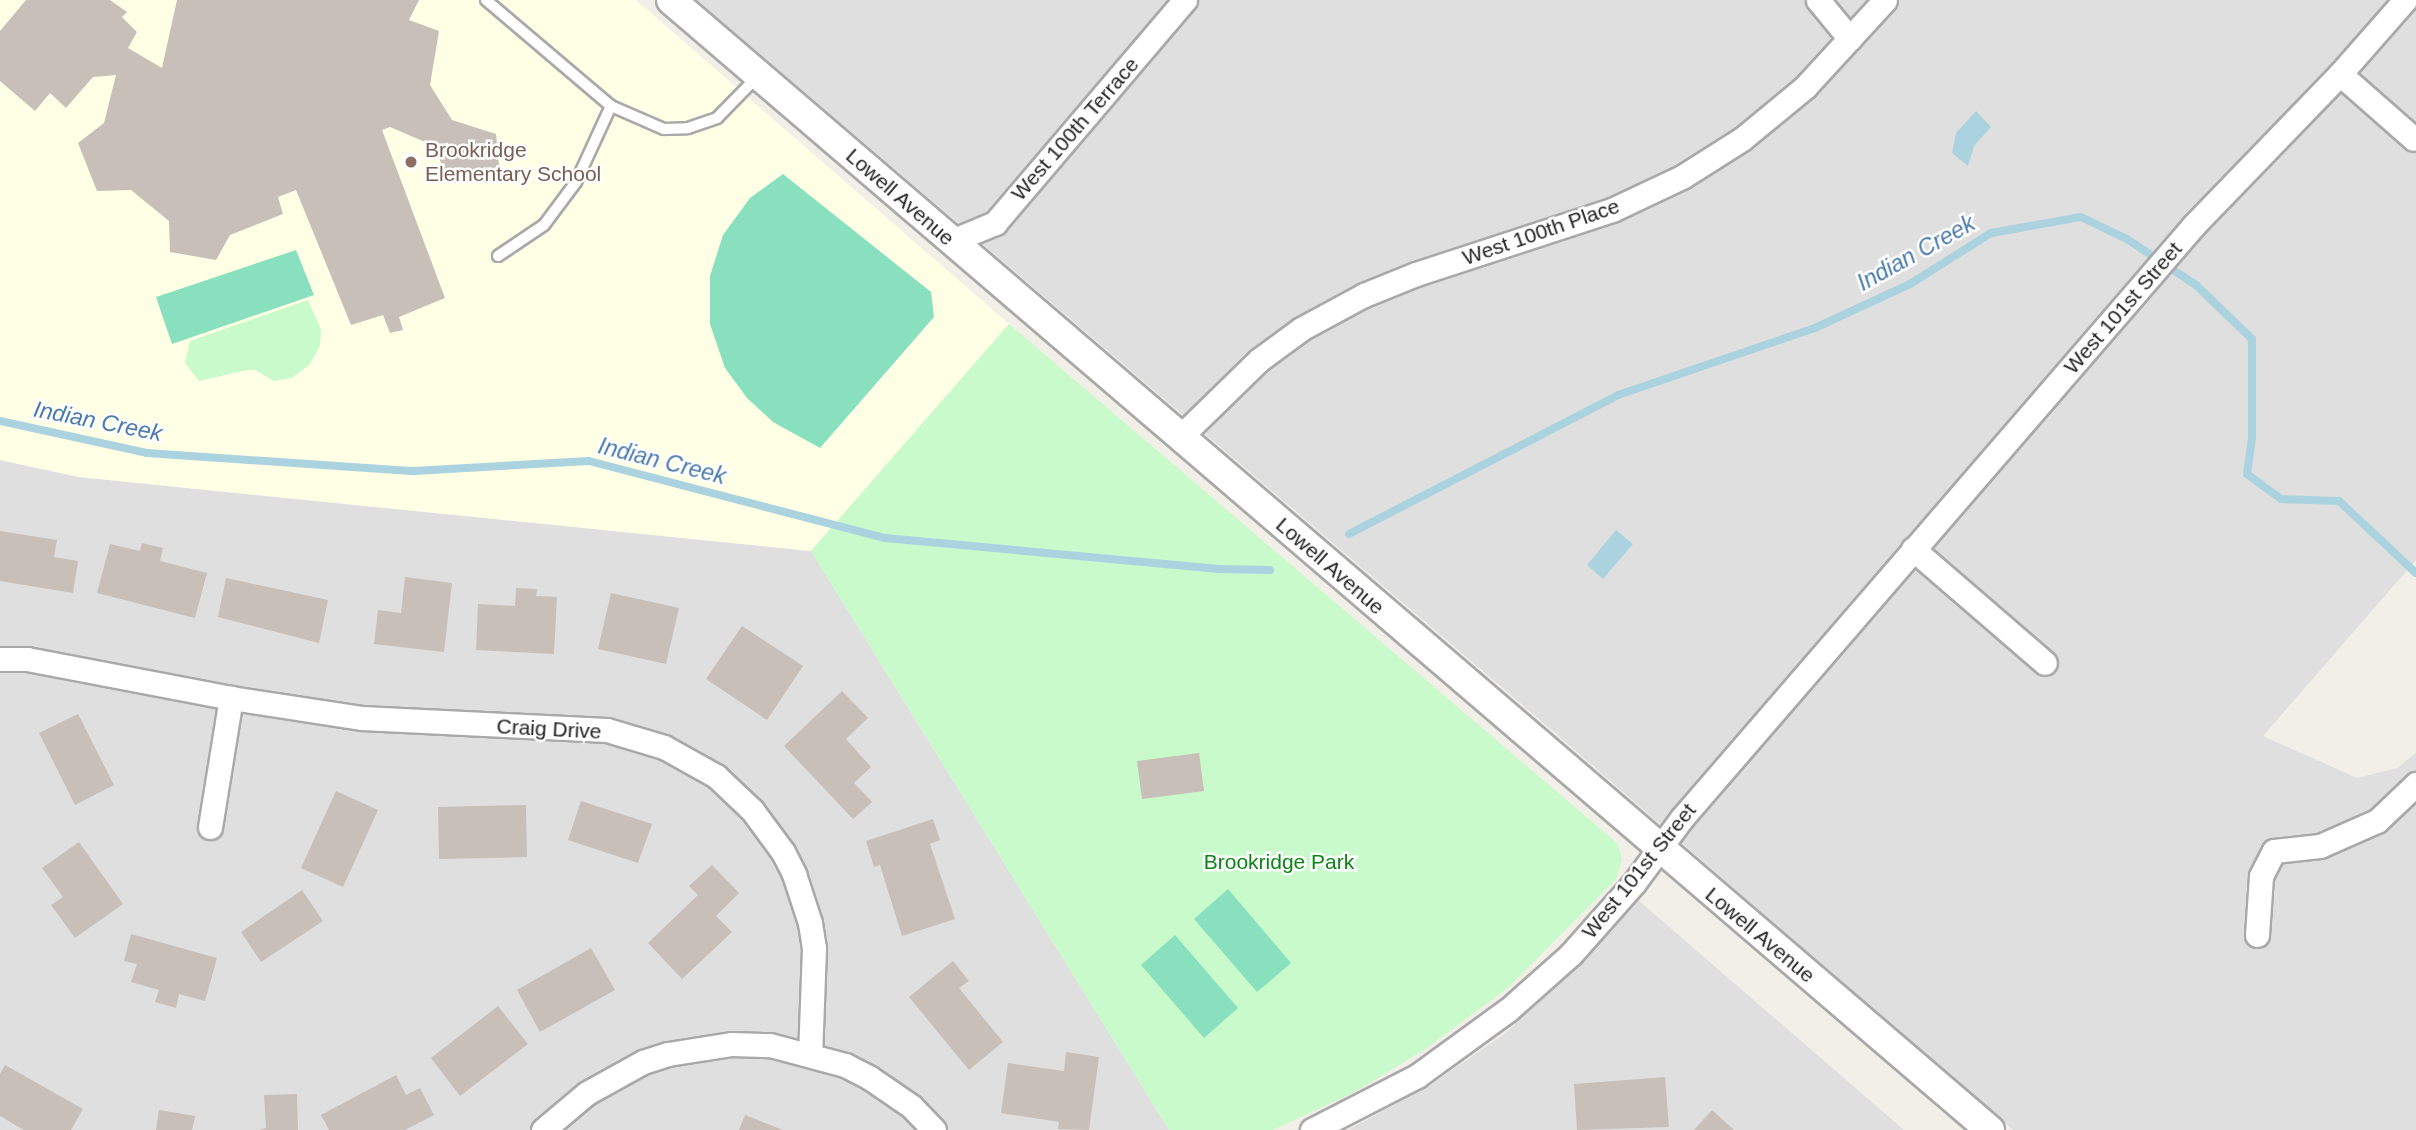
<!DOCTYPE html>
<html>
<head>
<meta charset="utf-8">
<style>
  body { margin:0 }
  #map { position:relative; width:2416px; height:1130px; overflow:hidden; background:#f2efe9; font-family:Arial,sans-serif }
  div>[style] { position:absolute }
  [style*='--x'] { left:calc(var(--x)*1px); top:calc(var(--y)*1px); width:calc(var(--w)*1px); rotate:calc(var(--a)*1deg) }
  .residential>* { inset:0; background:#e0dfdf }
  .education>* { inset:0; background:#ffffe5 }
  .park>* { inset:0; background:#c8facc }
  .pitch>* { inset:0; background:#88e0be }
  .water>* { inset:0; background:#aad3df }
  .stream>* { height:8px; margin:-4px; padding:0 4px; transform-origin:4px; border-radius:4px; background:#aad3df }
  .building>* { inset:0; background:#c7bfb8 }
  .roads { filter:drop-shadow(2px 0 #a9a9a9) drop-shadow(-2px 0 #a9a9a9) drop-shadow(0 2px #a9a9a9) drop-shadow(0 -2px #a9a9a9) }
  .service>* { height:10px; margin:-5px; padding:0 5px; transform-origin:5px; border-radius:5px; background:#fff }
  .minor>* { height:23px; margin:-11.5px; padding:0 11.5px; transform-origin:11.5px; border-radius:11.5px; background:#fff }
  .tertiary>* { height:28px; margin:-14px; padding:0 14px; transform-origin:14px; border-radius:14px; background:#fff }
  .dots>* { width:19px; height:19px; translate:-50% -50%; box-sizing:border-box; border:4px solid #fff; border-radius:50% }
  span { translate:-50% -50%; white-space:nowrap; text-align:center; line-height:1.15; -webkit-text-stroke:5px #fff; paint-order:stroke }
  .street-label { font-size:21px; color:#222 }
  .education-label { font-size:21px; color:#785e54 }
  .left { translate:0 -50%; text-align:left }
  .park-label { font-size:21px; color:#0c8416 }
  .water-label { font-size:23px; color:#4a7aab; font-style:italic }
</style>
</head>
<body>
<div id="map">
  <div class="residential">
    <i style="clip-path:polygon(697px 0,2416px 0,2416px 560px,2263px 736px,2357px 778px,2397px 768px,2416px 753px,2416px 1130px,2013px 1130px,1532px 713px)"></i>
    <i style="clip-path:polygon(0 460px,79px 477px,811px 551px,1169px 1130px,0 1130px)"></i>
    <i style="clip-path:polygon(1638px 900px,1904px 1130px,1348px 1130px,1429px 1086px,1507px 1032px)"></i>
  </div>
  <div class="education">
    <i style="clip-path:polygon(0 0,636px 0,1009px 324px,811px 551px,79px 477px,0 460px)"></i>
  </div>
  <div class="park">
    <i style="clip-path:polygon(308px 300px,321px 329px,320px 346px,309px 365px,292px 378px,274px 381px,255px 370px,247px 370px,199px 381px,185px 363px,190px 341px)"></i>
    <i style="clip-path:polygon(1009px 324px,1618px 844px,1622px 859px,1616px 879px,1509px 987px,1427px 1048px,1355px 1092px,1273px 1130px,1169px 1130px,811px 551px)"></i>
  </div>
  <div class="pitch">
    <i style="clip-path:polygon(783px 174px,931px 292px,934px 317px,820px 448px,773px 422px,747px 398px,725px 368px,710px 324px,710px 276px,723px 235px,750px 198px)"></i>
    <i style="clip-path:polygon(296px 250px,314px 295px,172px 344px,156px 297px)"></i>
    <i style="clip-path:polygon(1228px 889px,1291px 963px,1257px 992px,1194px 919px)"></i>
    <i style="clip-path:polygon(1175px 935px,1238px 1008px,1204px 1038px,1141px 965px)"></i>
  </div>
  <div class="water">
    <i style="clip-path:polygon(1976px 111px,1991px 127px,1974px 146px,1968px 166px,1952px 153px,1956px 133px)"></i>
    <i style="clip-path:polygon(1616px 530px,1633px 544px,1603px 579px,1587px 565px)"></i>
  </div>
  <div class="stream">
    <i style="--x:0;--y:421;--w:150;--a:12.3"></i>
    <i style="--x:147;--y:453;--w:268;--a:3.9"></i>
    <i style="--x:414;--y:471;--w:175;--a:-3.3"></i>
    <i style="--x:589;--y:461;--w:306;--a:14.6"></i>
    <i style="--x:885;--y:538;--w:333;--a:5.3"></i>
    <i style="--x:1217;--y:569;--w:53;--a:1.1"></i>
    <i style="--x:1349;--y:534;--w:303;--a:-27.3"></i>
    <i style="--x:1618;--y:395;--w:208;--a:-18.8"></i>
    <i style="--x:1815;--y:328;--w:105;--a:-24.9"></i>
    <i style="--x:1910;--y:284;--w:96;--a:-32.2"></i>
    <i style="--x:1991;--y:233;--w:91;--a:-10.1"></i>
    <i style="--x:2081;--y:217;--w:51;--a:25.6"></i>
    <i style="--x:2127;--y:239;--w:83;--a:33.7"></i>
    <i style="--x:2196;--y:285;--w:78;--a:44"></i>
    <i style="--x:2252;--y:339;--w:99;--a:90"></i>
    <i style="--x:2252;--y:438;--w:36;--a:98"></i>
    <i style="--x:2247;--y:474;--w:42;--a:36.3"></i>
    <i style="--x:2281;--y:499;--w:58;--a:2"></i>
    <i style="--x:2339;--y:501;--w:105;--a:43.1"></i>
  </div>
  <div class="building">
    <i style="clip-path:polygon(26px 0,110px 0,127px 12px,122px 17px,137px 32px,128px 48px,162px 68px,177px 0,419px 0,409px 20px,439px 31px,430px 85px,452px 120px,496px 134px,499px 165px,489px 178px,450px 180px,432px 145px,390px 127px,382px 130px,445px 298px,399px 317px,403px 330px,390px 333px,383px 315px,351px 325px,296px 190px,278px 197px,283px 214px,230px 235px,216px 260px,170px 252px,169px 221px,131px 190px,97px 191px,78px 143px,104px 123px,116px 75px,93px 77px,66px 108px,50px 93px,35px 111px,0 81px,0 31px)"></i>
    <i style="clip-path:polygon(0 531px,57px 540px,54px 557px,78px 561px,73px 593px,0 581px)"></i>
    <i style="clip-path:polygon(142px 543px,163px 548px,160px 561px,207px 573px,195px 618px,97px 593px,110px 544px,140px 551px)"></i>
    <i style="clip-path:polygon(405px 577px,452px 583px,444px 652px,374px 644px,378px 610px,401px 613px)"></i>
    <i style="clip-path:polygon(226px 578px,328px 600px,319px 643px,218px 617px)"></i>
    <i style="clip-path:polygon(516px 588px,537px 589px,536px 596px,557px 597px,554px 654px,476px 650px,478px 604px,515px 606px)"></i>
    <i style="clip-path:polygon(611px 593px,679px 608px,666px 664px,598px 649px)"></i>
    <i style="clip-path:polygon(742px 626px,803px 666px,767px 720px,706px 679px)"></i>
    <i style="clip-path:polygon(842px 691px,868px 718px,846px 739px,871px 767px,854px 783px,872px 802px,853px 819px,784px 746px)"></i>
    <i style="clip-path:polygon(78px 714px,114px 785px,75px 805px,39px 733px)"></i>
    <i style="clip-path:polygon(1199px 753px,1204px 791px,1142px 799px,1137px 761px)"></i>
    <i style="clip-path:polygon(336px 791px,378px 810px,343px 887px,301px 868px)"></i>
    <i style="clip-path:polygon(581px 801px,652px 824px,638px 863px,568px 840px)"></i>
    <i style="clip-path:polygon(526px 805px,527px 857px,439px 859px,438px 807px)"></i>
    <i style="clip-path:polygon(933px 819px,940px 840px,930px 844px,955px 919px,902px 936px,880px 865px,874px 867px,866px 841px)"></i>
    <i style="clip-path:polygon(79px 842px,123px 904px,75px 938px,51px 905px,63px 897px,42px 868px)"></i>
    <i style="clip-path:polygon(712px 865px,739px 893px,716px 916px,732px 932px,682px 979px,648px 943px,698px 895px,689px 886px)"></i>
    <i style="clip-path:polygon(302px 890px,323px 921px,261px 962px,241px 932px)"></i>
    <i style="clip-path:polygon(131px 934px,217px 958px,205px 1001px,179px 994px,176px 1008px,155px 1002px,159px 990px,131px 982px,137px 964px,124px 961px)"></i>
    <i style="clip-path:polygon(591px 948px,615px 990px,540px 1032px,517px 990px)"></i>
    <i style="clip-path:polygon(953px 961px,969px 981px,959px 988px,1003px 1042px,969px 1070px,909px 997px)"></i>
    <i style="clip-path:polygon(498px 1006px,528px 1044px,460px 1096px,431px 1058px)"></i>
    <i style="clip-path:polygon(1066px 1052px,1099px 1057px,1089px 1130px,1058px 1129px,1059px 1122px,1001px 1113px,1008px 1063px,1064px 1071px)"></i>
    <i style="clip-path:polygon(5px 1065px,83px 1109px,71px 1130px,24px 1130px,0 1116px,0 1074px)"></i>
    <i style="clip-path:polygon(396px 1075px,406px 1095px,420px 1088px,434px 1115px,405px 1130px,329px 1130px,321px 1115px)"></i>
    <i style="clip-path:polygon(1665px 1077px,1669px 1127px,1577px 1130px,1574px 1084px)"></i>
    <i style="clip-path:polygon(297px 1094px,298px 1130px,259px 1130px,266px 1128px,264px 1095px)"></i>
    <i style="clip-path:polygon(159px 1110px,195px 1116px,192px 1130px,156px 1130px)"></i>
    <i style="clip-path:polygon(1712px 1110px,1734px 1130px,1694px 1130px)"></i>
    <i style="clip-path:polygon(745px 1115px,783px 1130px,739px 1130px)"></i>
  </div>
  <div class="roads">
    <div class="service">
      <i style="--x:486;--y:0;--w:164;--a:40.3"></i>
      <i style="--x:611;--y:106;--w:58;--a:23.5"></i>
      <i style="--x:664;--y:129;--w:24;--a:-2"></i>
      <i style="--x:688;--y:128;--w:31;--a:-19"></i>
      <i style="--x:717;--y:118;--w:57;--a:-45.7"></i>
      <i style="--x:498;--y:256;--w:55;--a:-34"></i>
      <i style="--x:544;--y:225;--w:54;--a:-53.3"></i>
      <i style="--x:576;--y:182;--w:84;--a:-65.3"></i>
    </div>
    <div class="minor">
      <i style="--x:1818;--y:0;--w:50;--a:50.6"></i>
      <i style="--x:2340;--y:74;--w:98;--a:41.3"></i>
      <i style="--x:952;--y:241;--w:47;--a:-22.7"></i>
      <i style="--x:995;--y:223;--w:293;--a:-49.6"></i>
      <i style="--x:1180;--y:437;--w:110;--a:-44.3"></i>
      <i style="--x:1259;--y:360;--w:52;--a:-36.4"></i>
      <i style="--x:1301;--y:329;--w:72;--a:-28.4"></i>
      <i style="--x:1364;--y:295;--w:56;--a:-22"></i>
      <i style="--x:1416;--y:274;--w:206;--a:-18.1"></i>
      <i style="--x:1612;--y:210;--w:77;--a:-25.2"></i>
      <i style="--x:1682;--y:177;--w:71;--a:-32.3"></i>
      <i style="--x:1742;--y:139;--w:82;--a:-39.5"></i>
      <i style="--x:1805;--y:87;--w:118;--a:-47.4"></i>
      <i style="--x:1913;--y:549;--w:174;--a:40.8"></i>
      <i style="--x:0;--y:659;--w:27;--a:0"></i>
      <i style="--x:27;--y:659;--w:208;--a:10.8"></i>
      <i style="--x:231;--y:698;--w:133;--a:8.7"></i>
      <i style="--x:362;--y:718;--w:245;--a:2.8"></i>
      <i style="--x:607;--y:730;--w:59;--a:16.6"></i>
      <i style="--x:664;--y:747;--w:60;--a:29.1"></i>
      <i style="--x:716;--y:776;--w:50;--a:43.4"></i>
      <i style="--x:752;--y:810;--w:52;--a:53.6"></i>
      <i style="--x:783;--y:852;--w:25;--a:63"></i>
      <i style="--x:794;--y:874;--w:52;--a:71.9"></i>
      <i style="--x:810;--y:923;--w:25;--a:81"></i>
      <i style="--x:814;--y:948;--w:107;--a:92.1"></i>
      <i style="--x:210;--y:827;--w:131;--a:-80.8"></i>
      <i style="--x:2257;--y:935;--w:59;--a:-86.1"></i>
      <i style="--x:2261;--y:876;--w:28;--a:-63"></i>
      <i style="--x:2274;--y:851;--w:46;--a:-6.2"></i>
      <i style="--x:2320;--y:846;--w:62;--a:-23.7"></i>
      <i style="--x:2377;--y:821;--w:54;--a:-43.5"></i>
      <i style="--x:543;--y:1130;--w:57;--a:-40.1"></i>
      <i style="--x:587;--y:1093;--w:64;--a:-29"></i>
      <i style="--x:643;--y:1062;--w:26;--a:-18"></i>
      <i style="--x:668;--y:1054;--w:65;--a:-8.9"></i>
      <i style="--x:732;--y:1044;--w:38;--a:2"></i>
      <i style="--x:770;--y:1045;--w:78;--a:14.9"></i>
      <i style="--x:845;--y:1065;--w:28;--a:27"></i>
      <i style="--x:870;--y:1078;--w:50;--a:34.3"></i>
      <i style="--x:911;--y:1106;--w:33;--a:46"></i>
      <i style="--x:1312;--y:1130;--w:118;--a:-27.2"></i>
      <i style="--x:1417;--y:1076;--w:112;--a:-36"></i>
      <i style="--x:1508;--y:1010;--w:84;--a:-41.6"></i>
      <i style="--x:1571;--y:954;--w:95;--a:-48.4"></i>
      <i style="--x:1634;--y:883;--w:81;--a:-53.6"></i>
      <i style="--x:1682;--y:818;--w:783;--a:-49.19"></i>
      <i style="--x:2194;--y:225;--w:210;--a:-46"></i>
      <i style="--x:2340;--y:74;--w:98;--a:-48.7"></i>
    </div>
    <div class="tertiary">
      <i style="--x:671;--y:0;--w:1737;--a:40.59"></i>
    </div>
  </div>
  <div class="dots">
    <i style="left:411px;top:162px;background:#8d6e63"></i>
  </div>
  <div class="street-label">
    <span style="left:1075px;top:129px;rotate:-49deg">West 100th Terrace</span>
    <span style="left:900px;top:197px;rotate:41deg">Lowell Avenue</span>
    <span style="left:1541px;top:232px;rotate:-19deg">West 100th Place</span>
    <span style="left:2123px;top:308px;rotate:-49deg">West 101st Street</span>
    <span style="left:1330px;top:566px;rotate:41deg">Lowell Avenue</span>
    <span style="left:549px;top:729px;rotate:3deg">Craig Drive</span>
    <span style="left:1639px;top:871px;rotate:-51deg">West 101st Street</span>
    <span style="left:1760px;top:935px;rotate:40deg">Lowell Avenue</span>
  </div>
  <div class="education-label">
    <span class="left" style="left:425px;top:162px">Brookridge<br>Elementary School</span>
  </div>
  <div class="park-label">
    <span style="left:1279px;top:862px">Brookridge Park</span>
  </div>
  <div class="water-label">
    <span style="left:1916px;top:253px;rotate:-29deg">Indian Creek</span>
    <span style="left:98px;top:421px;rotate:11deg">Indian Creek</span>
    <span style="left:662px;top:461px;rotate:14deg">Indian Creek</span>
  </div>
</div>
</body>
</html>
